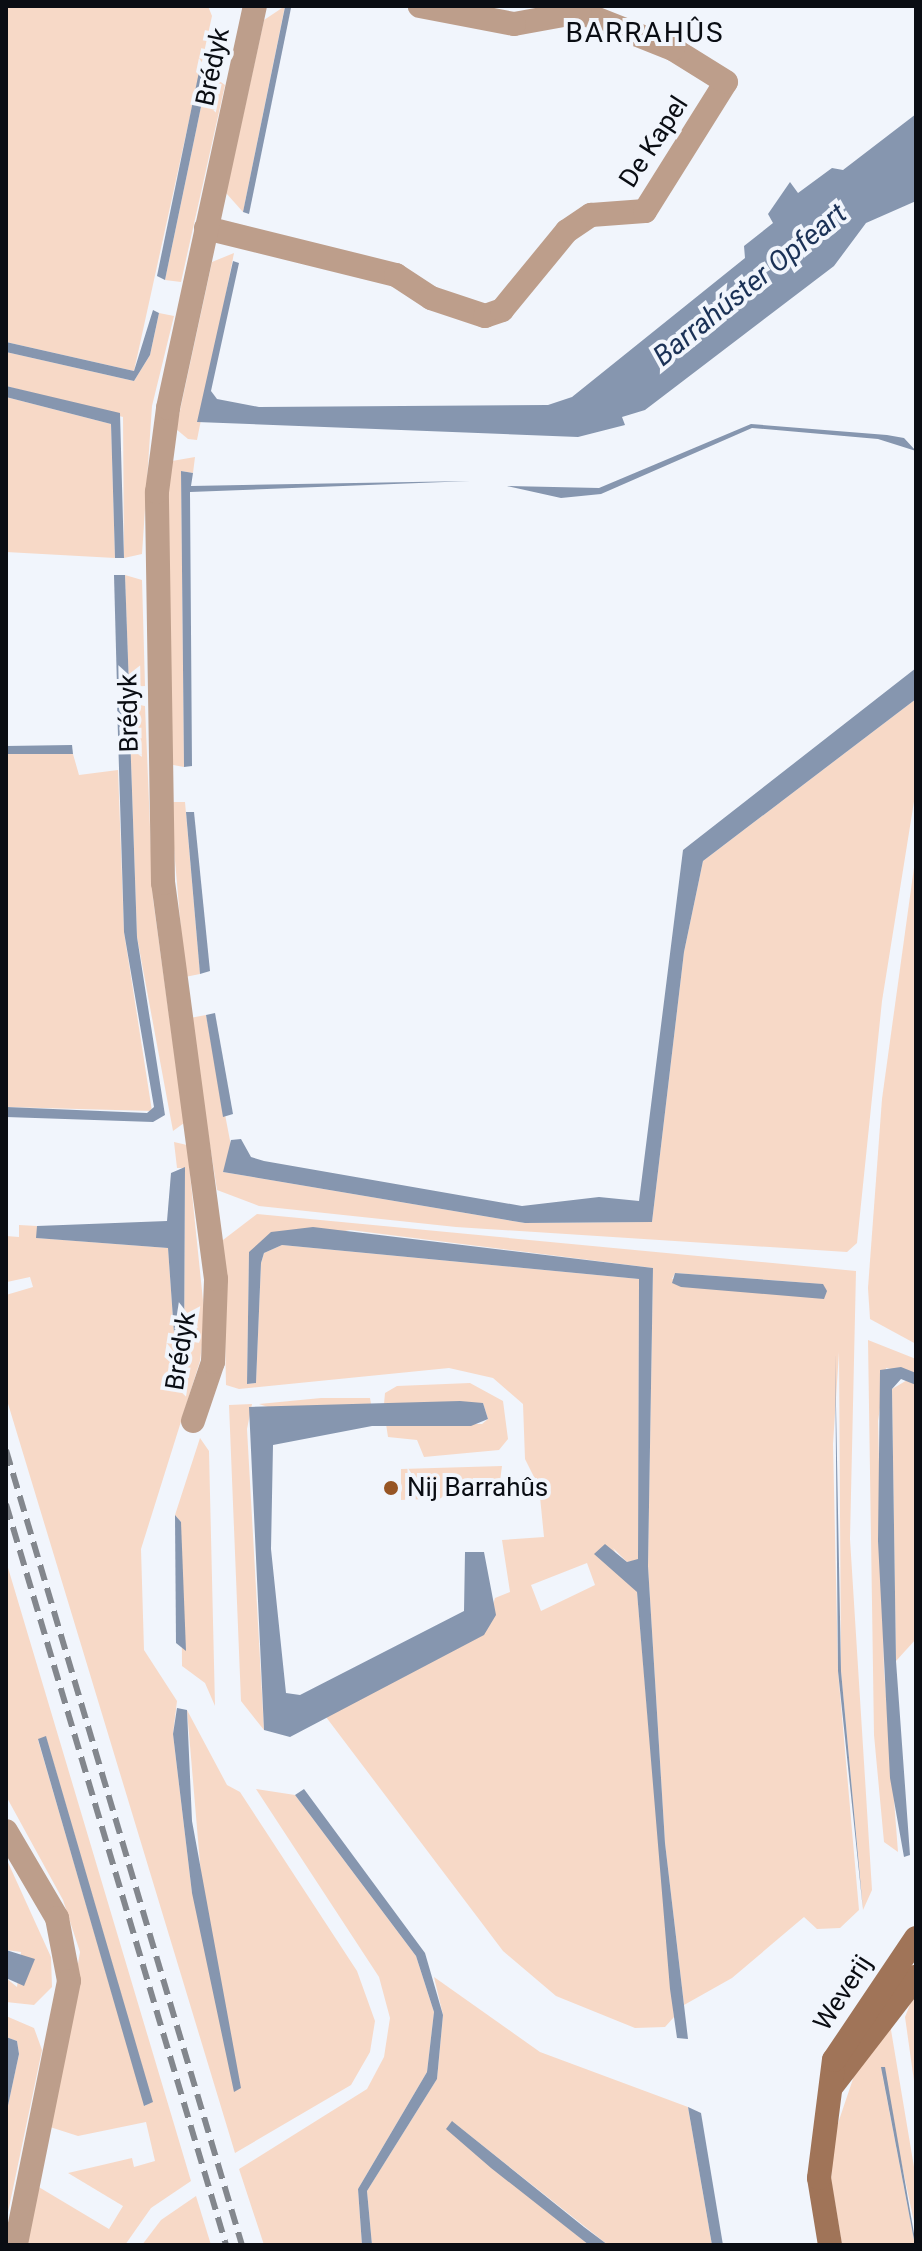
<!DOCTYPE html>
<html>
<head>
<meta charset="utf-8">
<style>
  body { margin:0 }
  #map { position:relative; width:922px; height:2251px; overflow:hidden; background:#f1f5fc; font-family:Roboto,sans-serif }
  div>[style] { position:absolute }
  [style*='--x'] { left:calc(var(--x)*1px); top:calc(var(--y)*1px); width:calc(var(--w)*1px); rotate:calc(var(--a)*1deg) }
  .green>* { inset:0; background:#f7d9c7 }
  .water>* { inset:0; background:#8696af }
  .street>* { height:24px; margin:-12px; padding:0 12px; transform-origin:12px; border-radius:12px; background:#bd9e8b }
  .secondary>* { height:24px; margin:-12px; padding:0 12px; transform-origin:12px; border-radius:12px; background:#a07458 }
  .rail>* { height:6px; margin-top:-3px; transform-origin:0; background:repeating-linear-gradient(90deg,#83878d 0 16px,transparent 0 24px) }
  .dots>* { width:22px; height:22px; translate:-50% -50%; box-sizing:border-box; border:4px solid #f1f5fc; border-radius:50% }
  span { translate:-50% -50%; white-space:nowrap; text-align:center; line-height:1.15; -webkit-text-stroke:8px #f1f5fc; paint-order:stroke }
  .street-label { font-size:26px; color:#0a0d13 }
  .poi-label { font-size:26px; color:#0a0d13 }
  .left { translate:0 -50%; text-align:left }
  .neighbourhood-label { font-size:28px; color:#0a0d13; letter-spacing:2px }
  .water-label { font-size:28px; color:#1a3156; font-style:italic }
  .frame { position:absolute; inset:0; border:8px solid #0a0d13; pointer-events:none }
</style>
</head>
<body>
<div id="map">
  <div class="green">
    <i style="clip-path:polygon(6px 6px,208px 6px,212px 16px,134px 371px,6px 342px)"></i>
    <i style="clip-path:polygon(285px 6px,243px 212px,226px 193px,264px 20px)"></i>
    <i style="clip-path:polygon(208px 73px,225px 85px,181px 282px,165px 280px)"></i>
    <i style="clip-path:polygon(234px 253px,197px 440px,188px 439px,176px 429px,212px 262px)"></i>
    <i style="clip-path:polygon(159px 313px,174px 316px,152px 406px,142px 554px,124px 558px,123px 417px,6px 386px,6px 352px,134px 381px,150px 355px)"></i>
    <i style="clip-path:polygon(6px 397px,111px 424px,115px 558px,6px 552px)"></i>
    <i style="clip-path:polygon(195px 457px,193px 473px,181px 471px,184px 767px,168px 764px,167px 493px,172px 461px)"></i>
    <i style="clip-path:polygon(125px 575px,142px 580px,145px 686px,129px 687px)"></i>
    <i style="clip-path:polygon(916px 699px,916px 789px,882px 1001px,857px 1243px,847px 1252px,456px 1227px,259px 1206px,217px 1190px,190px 1018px,206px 1015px,232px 1151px,223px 1172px,525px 1223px,652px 1222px,684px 952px,703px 861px)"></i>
    <i style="clip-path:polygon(129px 703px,145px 706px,153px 899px,184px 1123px,173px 1131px,137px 937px)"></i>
    <i style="clip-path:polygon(6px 754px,73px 754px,79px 775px,118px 770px,124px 932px,152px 1111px,6px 1107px)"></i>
    <i style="clip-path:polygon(170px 802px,185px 802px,200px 974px,185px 977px)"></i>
    <i style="clip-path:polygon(916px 853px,916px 1344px,870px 1319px,868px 1288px,882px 1099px)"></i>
    <i style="clip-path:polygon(174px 1142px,187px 1145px,205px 1320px,200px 1361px,141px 1549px,144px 1650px,177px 1701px,173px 1734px,192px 1893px,202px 1887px,187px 1710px,227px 1785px,240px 1792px,357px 1971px,375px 2021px,370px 2052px,351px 2085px,235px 2153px,6px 1397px,6px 1295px,33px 1287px,30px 1277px,7px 1282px,6px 1236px,19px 1237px,19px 1225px,37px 1226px,37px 1238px,168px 1248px,176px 1361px,184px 1361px,185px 1168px,177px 1168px)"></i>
    <i style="clip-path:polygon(evenodd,257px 1214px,856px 1271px,850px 1539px,872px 1890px,863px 1910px,841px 1671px,839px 1352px,833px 1444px,838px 1671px,859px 1910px,840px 1928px,817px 1929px,804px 1917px,732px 1978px,684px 2005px,665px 1843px,648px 1566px,653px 1268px,350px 1230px,249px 1252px,247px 1384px,256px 1383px,261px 1263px,264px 1253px,282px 1245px,639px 1279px,638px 1560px,627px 1562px,613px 1548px,637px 1592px,674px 2017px,665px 2027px,635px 2028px,556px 1996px,503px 1951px,326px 1717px,483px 1635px,495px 1598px,510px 1592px,502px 1540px,544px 1537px,539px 1487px,525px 1459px,523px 1404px,493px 1378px,449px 1368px,239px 1389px,226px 1385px,223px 1240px,257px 1214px,675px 1273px,823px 1284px,672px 1279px,675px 1273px,257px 1214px,587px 1563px,595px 1585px,541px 1611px,531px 1585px,587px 1563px)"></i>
    <i style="clip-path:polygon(868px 1340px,916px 1359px,916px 1373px,886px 1368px,878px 1421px,884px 1670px,898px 1852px,884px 1842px,874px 1735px)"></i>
    <i style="clip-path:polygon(909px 1379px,916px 1385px,916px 1639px,896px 1661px,892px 1389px)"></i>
    <i style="clip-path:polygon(470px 1383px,503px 1401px,508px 1439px,499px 1450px,424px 1457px,417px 1440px,388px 1437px,386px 1424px,482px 1424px,488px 1419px,483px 1403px,384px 1404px,385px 1393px,397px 1386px)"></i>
    <i style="clip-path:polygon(321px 1398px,370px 1398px,371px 1404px,277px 1410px,259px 1404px)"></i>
    <i style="clip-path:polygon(252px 1404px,247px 1429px,264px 1730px,241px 1701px,229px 1405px)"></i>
    <i style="clip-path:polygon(200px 1438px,209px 1451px,215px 1706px,205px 1683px,182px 1666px,181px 1522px,175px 1515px)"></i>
    <i style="clip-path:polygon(502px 1466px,498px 1496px,401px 1500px,401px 1469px)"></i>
    <i style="clip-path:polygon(evenodd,6px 1561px,191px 2181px,151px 2208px,125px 2245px,26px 2245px,37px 2186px,109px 2229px,123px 2206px,68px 2173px,132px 2158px,134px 2167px,155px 2161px,146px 2122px,78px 2136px,50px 2127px,80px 1952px,63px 1900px,6px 1796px,6px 1561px,46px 1737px,152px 2101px,145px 2106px,38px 1740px,46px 1737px)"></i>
    <i style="clip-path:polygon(256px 1789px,295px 1795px,416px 1956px,434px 2012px,427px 2072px,358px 2189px,362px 2245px,264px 2245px,239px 2169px,367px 2089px,384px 2057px,390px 2018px,379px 1977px)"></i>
    <i style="clip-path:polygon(6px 1858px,51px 1957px,52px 1987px,34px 2005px,6px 2002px,6px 1978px,17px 1987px,21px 1952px,6px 1950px)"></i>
    <i style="clip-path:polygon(434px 1977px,540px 2052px,688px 2107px,712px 2245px,608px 2245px,453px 2122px,447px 2129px,589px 2245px,372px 2245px,367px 2191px,437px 2079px,443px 2015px)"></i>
    <i style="clip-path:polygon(916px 1989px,916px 2095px,905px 2017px)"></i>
    <i style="clip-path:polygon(6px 2016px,34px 2028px,42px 2050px,6px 2222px,6px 2115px,19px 2054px,17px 2041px,6px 2037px)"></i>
    <i style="clip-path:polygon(890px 2024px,916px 2179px,916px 2231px,881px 2068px,915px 2245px,842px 2245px,831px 2180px,834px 2135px,856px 2070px)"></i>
    <i style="clip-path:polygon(196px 2196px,211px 2245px,142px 2245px,161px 2220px)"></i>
  </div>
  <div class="water">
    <i style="clip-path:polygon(285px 7px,291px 8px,249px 214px,243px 212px)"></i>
    <i style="clip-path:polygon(200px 67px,208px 73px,165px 280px,157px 276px)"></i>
    <i style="clip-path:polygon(916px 114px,916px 201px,866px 223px,834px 266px,645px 410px,622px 417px,625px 425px,578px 437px,197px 422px,233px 261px,239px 263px,211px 391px,217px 399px,259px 407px,548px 405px,572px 397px,745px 258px,744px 246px,773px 223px,768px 214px,790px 182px,798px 193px,832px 168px,843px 170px)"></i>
    <i style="clip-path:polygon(153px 310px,159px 313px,150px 355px,134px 381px,6px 352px,6px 342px,134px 371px)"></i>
    <i style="clip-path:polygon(6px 386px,120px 413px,124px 558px,115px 558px,111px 424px,6px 397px)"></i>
    <i style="clip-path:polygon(751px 424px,887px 435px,904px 438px,916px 451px,878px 439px,752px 428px,601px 494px,561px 498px,507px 486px,599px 488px)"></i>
    <i style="clip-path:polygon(181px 471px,193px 473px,191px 486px,470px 481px,190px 492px,192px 766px,184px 767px)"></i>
    <i style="clip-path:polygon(114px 575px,125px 575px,129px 687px,117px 687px)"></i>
    <i style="clip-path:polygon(916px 668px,916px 699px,703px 861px,684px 952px,652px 1222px,525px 1223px,223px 1172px,231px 1140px,241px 1139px,251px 1157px,264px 1161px,522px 1206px,599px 1197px,639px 1201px,683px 850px)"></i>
    <i style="clip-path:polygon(117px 703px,129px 703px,137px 937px,165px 1115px,153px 1122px,6px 1117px,6px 1107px,147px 1113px,154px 1107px,124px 932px)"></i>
    <i style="clip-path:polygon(72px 745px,73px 754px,6px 754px,6px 746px)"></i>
    <i style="clip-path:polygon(186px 812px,194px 812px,210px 971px,200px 974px)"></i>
    <i style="clip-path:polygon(215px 1013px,233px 1114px,223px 1117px,206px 1015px)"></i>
    <i style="clip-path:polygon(185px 1167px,184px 1361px,176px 1361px,168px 1248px,36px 1238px,37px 1226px,167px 1221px,171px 1173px)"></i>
    <i style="clip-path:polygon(313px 1227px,653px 1268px,648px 1566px,665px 1843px,688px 2039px,677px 2038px,670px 1989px,637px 1592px,594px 1554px,605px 1544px,627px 1562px,638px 1559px,639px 1279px,282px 1245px,264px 1253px,261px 1263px,256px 1383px,247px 1384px,249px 1252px,271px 1232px)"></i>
    <i style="clip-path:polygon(675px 1273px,823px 1284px,827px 1291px,824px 1299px,681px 1287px,672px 1283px)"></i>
    <i style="clip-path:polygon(835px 1352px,841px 1671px,863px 1910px,838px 1671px)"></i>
    <i style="clip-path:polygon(901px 1367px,916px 1373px,916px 1385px,901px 1379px,892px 1389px,896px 1661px,910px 1855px,904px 1857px,890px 1778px,878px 1541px,880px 1370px)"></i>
    <i style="clip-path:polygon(460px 1401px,483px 1403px,488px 1419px,471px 1426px,372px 1426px,273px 1445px,271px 1549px,286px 1693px,300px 1695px,464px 1611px,465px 1552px,484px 1552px,496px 1615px,484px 1635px,290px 1737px,264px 1730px,249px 1407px)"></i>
    <i style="clip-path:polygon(175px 1515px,181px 1522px,186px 1651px,176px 1643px)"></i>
    <i style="clip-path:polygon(177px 1708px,187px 1710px,192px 1821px,241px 2088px,234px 2092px,192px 1893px,173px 1734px)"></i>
    <i style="clip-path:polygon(46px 1736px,153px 2102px,144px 2106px,38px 1739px)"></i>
    <i style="clip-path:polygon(304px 1789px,425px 1953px,443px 2015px,437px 2079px,367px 2191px,372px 2245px,362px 2245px,358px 2189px,427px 2072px,434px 2012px,416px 1956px,295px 1795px)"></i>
    <i style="clip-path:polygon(6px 1950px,35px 1959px,24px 1986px,6px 1978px)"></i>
    <i style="clip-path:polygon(6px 2037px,17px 2041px,19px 2054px,6px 2115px)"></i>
    <i style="clip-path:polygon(881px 2067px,885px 2067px,916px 2245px,915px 2245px)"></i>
    <i style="clip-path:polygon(688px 2107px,701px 2113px,723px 2245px,712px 2245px)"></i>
    <i style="clip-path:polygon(452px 2121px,584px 2227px,608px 2245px,589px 2245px,491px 2168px,446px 2129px)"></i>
  </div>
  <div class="street">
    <i style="--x:206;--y:228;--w:196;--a:13.9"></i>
    <i style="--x:396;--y:275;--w:42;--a:33.3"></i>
    <i style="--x:431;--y:298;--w:57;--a:18.4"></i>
    <i style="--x:485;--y:316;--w:18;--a:-19"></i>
    <i style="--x:502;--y:310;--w:102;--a:-50.6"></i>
    <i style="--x:567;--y:231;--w:29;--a:-34"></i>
    <i style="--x:591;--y:215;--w:54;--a:-4.2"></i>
    <i style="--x:645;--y:211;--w:152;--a:-57.9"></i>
    <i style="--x:726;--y:82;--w:62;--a:-148.1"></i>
    <i style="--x:673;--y:49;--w:100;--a:-158.3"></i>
    <i style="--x:580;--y:12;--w:67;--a:169.7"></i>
    <i style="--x:514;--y:24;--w:96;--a:-169.2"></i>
    <i style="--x:193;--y:1421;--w:62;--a:-71.3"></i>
    <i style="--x:213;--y:1362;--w:83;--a:-87.9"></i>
    <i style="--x:216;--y:1279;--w:400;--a:-97.6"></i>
    <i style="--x:163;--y:883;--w:391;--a:-90.9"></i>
    <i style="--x:157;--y:492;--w:85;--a:-82.5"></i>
    <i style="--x:168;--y:408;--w:411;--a:-77.8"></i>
    <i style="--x:6;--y:1831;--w:101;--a:59.6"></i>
    <i style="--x:57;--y:1918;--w:64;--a:79.2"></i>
    <i style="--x:69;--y:1981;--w:269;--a:101.4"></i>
  </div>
  <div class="secondary">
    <i style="--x:832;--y:2086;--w:138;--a:-52.4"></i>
    <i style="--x:830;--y:2245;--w:68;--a:-99.3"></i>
    <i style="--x:819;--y:2178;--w:119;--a:-82.8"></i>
    <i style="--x:834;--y:2060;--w:147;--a:-56.1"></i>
  </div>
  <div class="rail">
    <i style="--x:6;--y:1450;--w:829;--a:73.47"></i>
    <i style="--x:6;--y:1504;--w:773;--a:73.46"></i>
  </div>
  <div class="dots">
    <i style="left:391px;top:1488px;background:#975524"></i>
  </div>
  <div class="street-label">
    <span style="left:213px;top:67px;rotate:-78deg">Brédyk</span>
    <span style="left:654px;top:142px;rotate:-57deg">De Kapel</span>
    <span style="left:129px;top:713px;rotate:-91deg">Brédyk</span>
    <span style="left:181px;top:1351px;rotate:-81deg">Brédyk</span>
    <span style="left:843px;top:1993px;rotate:-57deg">Weverij</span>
  </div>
  <div class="poi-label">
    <span class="left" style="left:407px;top:1488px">Nij Barrahûs</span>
  </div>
  <div class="neighbourhood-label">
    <span style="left:645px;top:33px">BARRAHÛS</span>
  </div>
  <div class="water-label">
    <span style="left:750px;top:285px;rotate:-39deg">Barrahúster Opfeart</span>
  </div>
  <div class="frame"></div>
</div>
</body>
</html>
